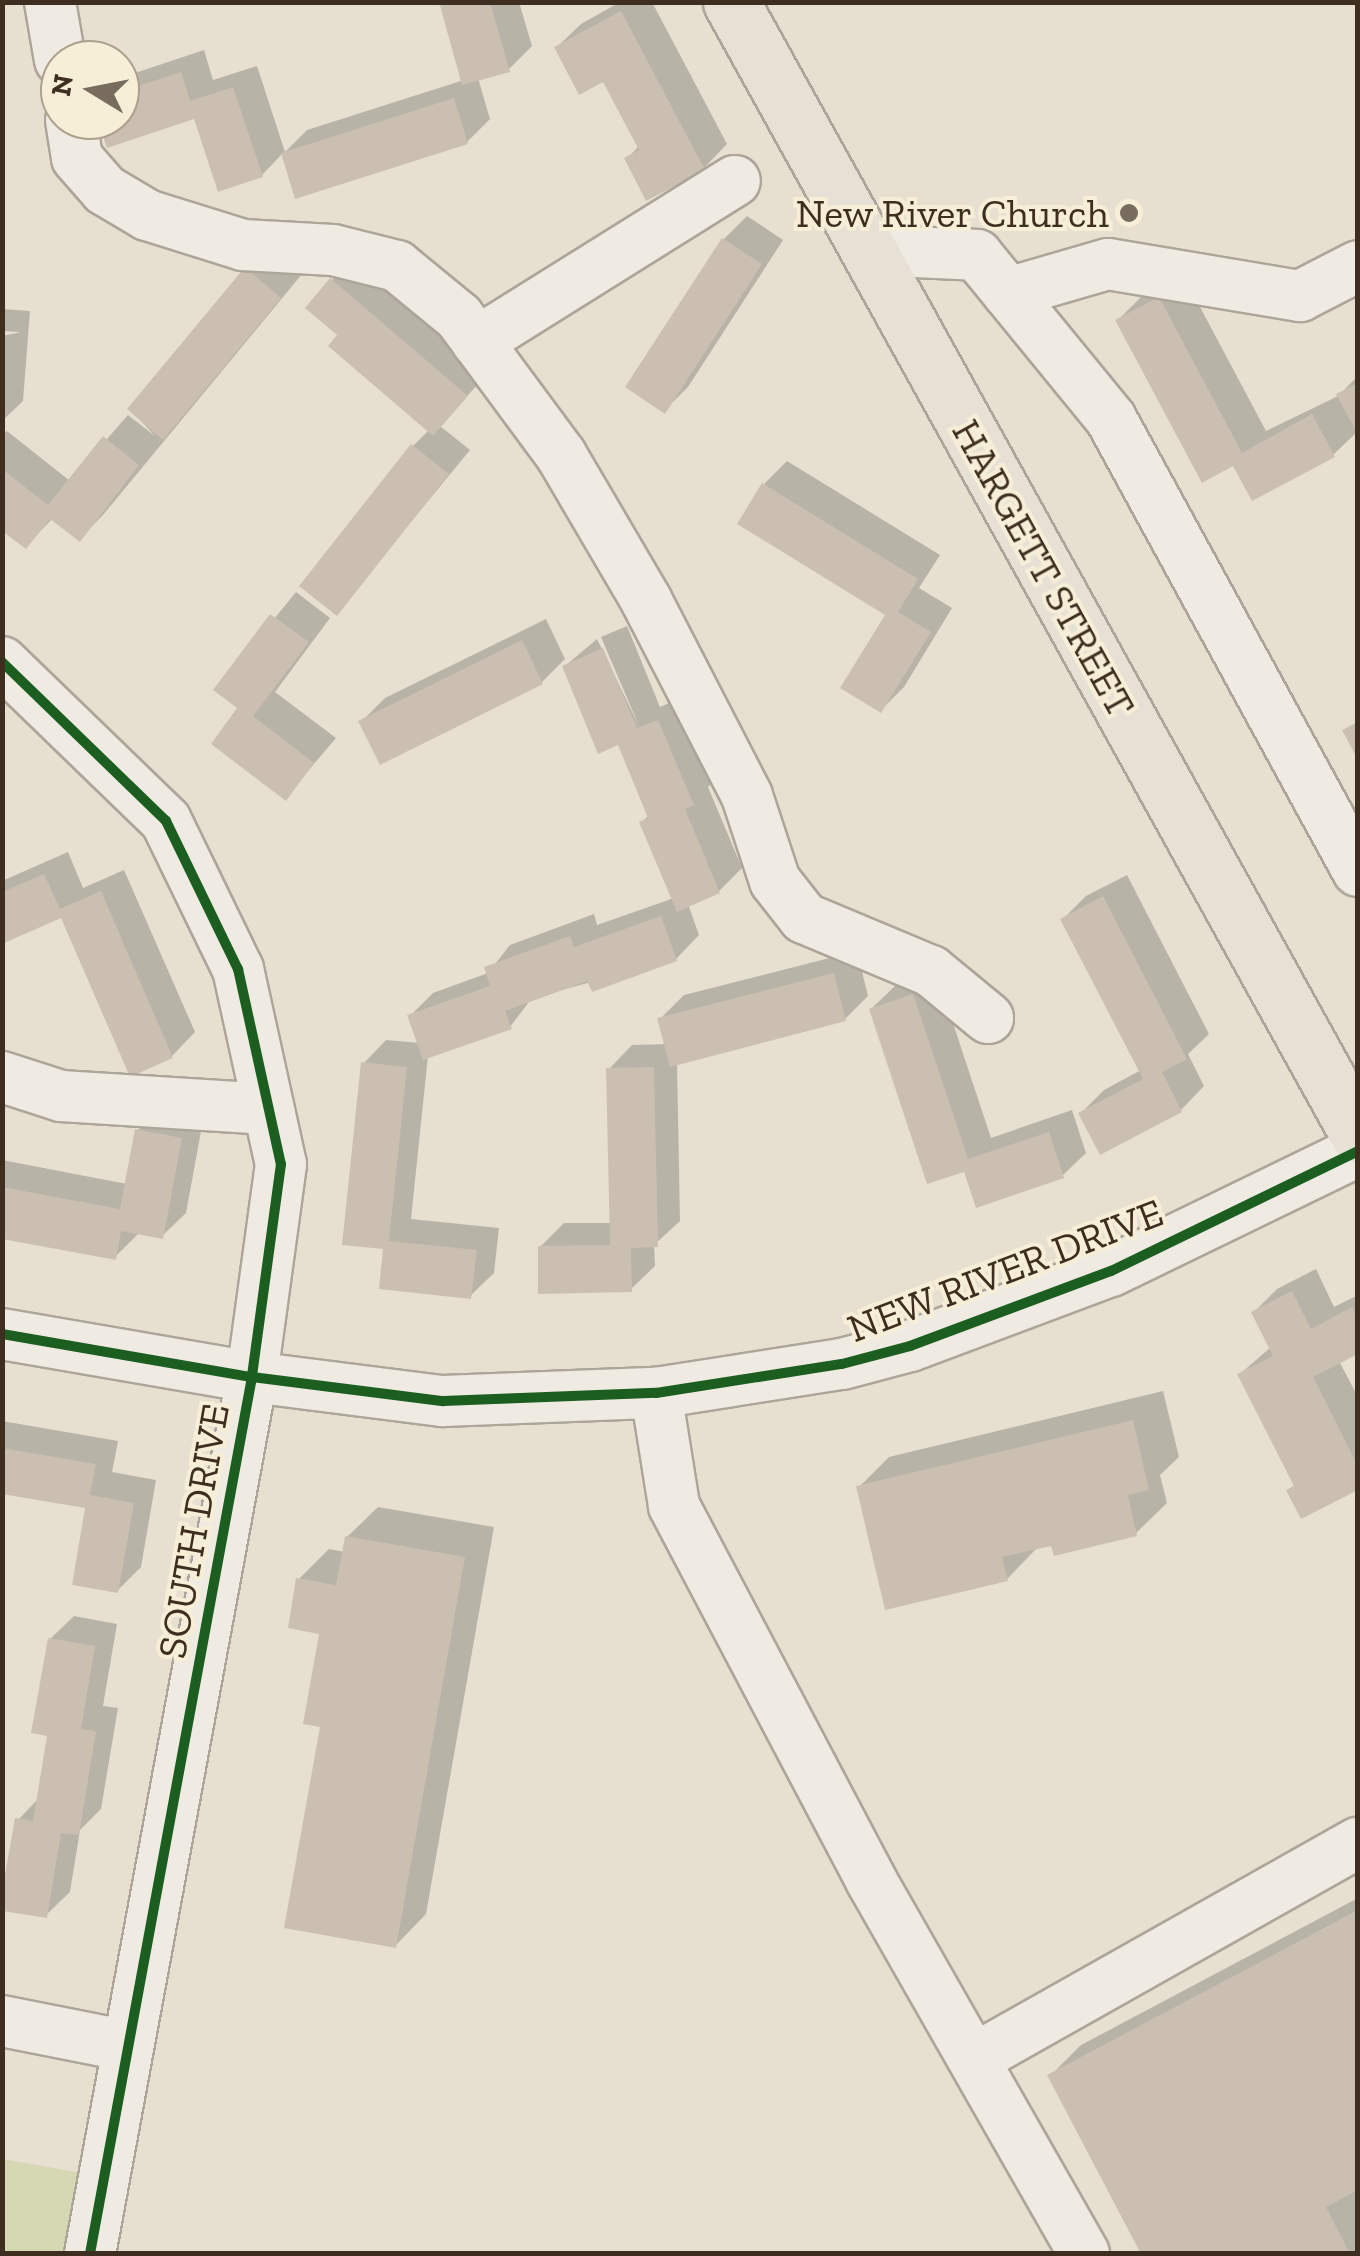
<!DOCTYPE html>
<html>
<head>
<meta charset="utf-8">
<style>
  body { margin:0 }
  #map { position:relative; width:1360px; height:2256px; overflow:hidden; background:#e7e0d1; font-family:"Zilla Slab",serif }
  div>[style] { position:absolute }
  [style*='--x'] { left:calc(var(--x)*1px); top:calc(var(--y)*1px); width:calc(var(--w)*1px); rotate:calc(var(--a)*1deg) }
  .green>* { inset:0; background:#d6d7b3 }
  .shadow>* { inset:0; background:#0003 }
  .building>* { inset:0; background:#cbbfb2 }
  .roads { filter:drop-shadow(2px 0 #ada599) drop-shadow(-2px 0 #ada599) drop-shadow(0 2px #ada599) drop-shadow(0 -2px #ada599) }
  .minor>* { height:50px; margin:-25px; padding:0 25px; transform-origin:25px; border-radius:25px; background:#efebe3 }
  .major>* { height:55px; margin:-27.5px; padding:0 27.5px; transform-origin:27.5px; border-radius:27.5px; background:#e6e1d4 }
  .cycleway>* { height:10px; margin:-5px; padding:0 5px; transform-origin:5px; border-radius:5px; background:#1b5e20 }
  .dots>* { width:28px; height:28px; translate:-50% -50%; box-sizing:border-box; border:5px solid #f7eed8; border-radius:50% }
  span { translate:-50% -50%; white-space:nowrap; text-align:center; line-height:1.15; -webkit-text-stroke:8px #f7eed8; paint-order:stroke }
  .poi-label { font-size:40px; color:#3d2e20 }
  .right { translate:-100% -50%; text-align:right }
  .street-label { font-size:40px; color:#3d2e20 }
  .frame { position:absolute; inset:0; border:5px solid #3d2e20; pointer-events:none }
  .north { position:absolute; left:40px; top:40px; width:100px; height:100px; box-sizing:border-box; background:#f7eed8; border:2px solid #ada18e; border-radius:50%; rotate:280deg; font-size:28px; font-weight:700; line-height:40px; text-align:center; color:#3d2e20 }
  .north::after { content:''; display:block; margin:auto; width:35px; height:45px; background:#786c5e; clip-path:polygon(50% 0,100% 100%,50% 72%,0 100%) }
</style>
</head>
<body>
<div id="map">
  <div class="green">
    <i style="clip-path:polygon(2px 2159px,105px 2177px,90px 2253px,3px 2253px)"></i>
  </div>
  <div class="shadow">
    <i style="clip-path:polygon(442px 2px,519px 2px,532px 46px,508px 70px,478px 78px,490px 119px,467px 142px,283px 153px,262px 175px,196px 115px,108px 145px,100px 120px,120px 120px,120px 78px,204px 50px,213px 80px,257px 66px,285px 152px,307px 130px,464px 80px)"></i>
    <i style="clip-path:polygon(620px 2px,652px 2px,727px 144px,704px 168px,627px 159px,639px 146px,604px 79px,557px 47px,581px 24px)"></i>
    <i style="clip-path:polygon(747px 216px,783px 240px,688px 387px,665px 410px,724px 239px)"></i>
    <i style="clip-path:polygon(270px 246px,302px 274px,103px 515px,79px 539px,53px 518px,26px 546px,2px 527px,2px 436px,7px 431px,70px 481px,128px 415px,155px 436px,130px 409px)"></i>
    <i style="clip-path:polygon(355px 257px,489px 372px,440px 426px,470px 450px,336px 613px,413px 446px,430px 429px,341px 335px,332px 280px)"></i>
    <i style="clip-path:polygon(1183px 275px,1266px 431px,1338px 396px,1358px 376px,1358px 431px,1334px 454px,1234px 462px,1118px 320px,1141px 297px)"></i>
    <i style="clip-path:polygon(2px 309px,30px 311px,23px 401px,2px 421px,2px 336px,21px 332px,2px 331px)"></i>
    <i style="clip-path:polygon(787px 461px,940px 555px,919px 588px,952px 608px,904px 687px,881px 710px,889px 614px,764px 484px)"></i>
    <i style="clip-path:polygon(296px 592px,330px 618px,275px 692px,336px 738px,286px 797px,241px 707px,217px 689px)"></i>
    <i style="clip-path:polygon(546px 619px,565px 659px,542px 682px,361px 722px,385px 698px)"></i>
    <i style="clip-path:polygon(627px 626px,660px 707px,681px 698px,716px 779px,708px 787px,742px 868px,719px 891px,688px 904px,699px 935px,676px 959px,532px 998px,510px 1027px,428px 1056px,411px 1219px,499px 1228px,494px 1273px,470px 1296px,386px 1247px,363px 1064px,386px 1040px,420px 1043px,410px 1016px,433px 993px,488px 973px,510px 945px,594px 914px,597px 925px,674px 898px,642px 822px,650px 814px,619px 742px,565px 666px,597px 639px,639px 726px,601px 637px)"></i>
    <i style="clip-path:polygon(68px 852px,83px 888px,124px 870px,195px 1032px,172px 1056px,62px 915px,2px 941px,2px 881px)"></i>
    <i style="clip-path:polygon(1127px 875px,1209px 1034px,1188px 1054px,1204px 1086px,1181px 1110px,1101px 1152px,1081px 1113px,1104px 1090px,1141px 1070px,1063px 919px,1086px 896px)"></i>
    <i style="clip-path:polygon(857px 951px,868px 996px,845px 1019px,677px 1062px,680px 1221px,654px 1245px,655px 1266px,631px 1289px,540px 1247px,564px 1223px,612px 1223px,609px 1069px,632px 1045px,667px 1044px,660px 1019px,684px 995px)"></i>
    <i style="clip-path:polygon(936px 972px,991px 1138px,1072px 1110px,1086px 1153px,1062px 1176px,966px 1169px,871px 1009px,895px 986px)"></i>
    <i style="clip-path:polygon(161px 1107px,204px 1115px,186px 1213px,162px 1236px,140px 1232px,115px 1257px,2px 1236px,2px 1160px,127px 1184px,138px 1130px)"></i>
    <i style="clip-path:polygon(1316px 1269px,1334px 1307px,1358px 1295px,1358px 1351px,1339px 1361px,1358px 1397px,1358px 1488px,1289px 1490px,1296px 1484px,1240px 1374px,1271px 1347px,1254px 1312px,1277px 1289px)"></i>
    <i style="clip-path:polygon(1163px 1391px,1179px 1457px,1160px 1475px,1167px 1503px,1136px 1533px,1037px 1548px,1007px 1579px,859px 1487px,889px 1457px)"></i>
    <i style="clip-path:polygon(2px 1421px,118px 1441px,112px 1472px,156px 1480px,141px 1567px,117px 1591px,88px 1506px,2px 1492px)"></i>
    <i style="clip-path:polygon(378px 1507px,494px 1527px,426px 1914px,396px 1945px,323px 1725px,322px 1632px,299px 1579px,329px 1549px,345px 1552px,347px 1537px)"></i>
    <i style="clip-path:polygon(74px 1616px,117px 1624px,103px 1706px,118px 1708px,101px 1809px,80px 1830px,70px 1892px,46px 1915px,18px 1820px,39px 1798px,50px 1734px,50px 1639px)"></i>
    <i style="clip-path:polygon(1358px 1898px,1358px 2254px,1144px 2254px,1050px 2076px,1081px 2045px)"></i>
  </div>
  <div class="building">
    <i style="clip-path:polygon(439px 2px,490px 2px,510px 72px,462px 85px)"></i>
    <i style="clip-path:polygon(621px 11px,705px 170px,646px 201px,624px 158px,639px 150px,603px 82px,579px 95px,554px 47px)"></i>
    <i style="clip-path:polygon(181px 72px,190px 101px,233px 87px,263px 177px,218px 192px,194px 119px,107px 148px,97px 120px,120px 120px,120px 92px)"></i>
    <i style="clip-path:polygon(454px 98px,468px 144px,295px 199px,281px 153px)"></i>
    <i style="clip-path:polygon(722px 238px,762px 264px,665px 414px,625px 387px)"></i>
    <i style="clip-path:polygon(245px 267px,281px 298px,163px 440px,127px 409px)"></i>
    <i style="clip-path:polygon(330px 278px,468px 396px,433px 436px,328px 346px,337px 335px,305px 308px)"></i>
    <i style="clip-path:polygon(1159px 297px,1242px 453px,1312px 414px,1335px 457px,1252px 501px,1233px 466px,1202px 483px,1115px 320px)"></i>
    <i style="clip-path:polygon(1358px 383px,1358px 435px,1336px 394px)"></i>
    <i style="clip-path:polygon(103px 436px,139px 465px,80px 542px,50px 519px,26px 549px,2px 531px,2px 469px,48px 505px)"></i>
    <i style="clip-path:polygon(411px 444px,449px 474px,337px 616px,299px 586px)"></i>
    <i style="clip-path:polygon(762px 483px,918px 579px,898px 612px,931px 632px,881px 713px,840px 688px,885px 615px,737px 524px)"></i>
    <i style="clip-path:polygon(270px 614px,309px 642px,253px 716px,314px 763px,286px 801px,211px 744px,237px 708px,213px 690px)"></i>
    <i style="clip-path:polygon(522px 640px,543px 684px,380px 765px,358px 721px)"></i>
    <i style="clip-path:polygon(603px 648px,637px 728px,658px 720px,694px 805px,685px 809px,720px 893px,677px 912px,639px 822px,648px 818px,618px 745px,598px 754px,562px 666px)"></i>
    <i style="clip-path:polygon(1358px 722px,1358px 760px,1342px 730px)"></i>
    <i style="clip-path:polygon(44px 874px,60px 909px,101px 891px,173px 1058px,130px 1077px,61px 918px,2px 944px,2px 892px)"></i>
    <i style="clip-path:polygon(1103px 896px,1187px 1059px,1162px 1072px,1182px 1112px,1100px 1155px,1078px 1113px,1143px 1079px,1060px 919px)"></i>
    <i style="clip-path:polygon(661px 916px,677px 961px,592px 992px,587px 981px,505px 1011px,512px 1029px,423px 1060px,407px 1015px,490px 986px,484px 967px,570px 936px,574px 947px)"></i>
    <i style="clip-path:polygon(834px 973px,846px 1021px,670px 1067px,657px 1018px)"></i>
    <i style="clip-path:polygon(913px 994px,968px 1159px,1049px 1132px,1064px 1178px,976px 1208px,964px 1172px,927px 1184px,869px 1009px)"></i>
    <i style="clip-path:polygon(361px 1062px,407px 1067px,389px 1241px,477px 1250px,471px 1299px,379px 1289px,383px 1249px,342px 1245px)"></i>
    <i style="clip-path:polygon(654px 1067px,658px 1247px,631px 1248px,632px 1292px,538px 1294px,538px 1246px,610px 1245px,606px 1068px)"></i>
    <i style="clip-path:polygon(135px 1129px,182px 1138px,163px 1239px,121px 1231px,116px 1260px,2px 1239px,2px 1187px,120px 1209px)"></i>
    <i style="clip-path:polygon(1292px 1291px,1311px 1329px,1352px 1307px,1358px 1318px,1358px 1354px,1313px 1377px,1358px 1466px,1358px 1490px,1301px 1519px,1286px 1490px,1294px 1486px,1237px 1374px,1273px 1356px,1251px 1312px)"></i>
    <i style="clip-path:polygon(1133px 1420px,1149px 1490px,1128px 1495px,1137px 1536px,1054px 1556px,1051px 1546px,1002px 1557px,1008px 1581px,885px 1610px,856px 1486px)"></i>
    <i style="clip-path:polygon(2px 1448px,96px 1464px,90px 1495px,134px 1503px,118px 1593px,72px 1585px,85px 1508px,2px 1494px)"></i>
    <i style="clip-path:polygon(345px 1536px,465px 1557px,396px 1948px,284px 1928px,320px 1727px,303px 1724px,319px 1634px,288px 1628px,296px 1578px,336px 1585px)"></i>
    <i style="clip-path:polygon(48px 1638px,95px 1646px,81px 1729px,96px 1731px,79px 1835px,61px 1833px,47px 1918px,2px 1911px,2px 1892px,15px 1818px,33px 1821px,47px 1736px,31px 1733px)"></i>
    <i style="clip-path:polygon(1358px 1910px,1358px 2190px,1326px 2207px,1350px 2254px,1141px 2254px,1047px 2075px)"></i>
  </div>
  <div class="roads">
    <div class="minor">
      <i style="--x:50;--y:2;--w:59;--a:80.2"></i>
      <i style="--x:71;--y:120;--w:38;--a:81"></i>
      <i style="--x:77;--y:158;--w:43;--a:48.8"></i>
      <i style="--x:105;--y:190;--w:49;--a:30.8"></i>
      <i style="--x:147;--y:215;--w:101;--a:17.4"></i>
      <i style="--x:243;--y:245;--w:90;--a:3.2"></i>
      <i style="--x:333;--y:250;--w:66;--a:14"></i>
      <i style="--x:397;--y:266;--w:80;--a:39.4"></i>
      <i style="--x:459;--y:317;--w:172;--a:53.5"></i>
      <i style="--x:561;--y:455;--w:168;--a:59.6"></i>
      <i style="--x:646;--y:600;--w:220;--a:62.7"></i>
      <i style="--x:747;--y:796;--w:89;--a:71.8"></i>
      <i style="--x:775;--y:881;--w:47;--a:51.9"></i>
      <i style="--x:804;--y:918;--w:138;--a:22.7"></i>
      <i style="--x:931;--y:971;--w:74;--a:39.5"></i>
      <i style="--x:868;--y:250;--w:109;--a:2.6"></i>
      <i style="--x:977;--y:255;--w:212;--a:50.7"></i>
      <i style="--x:1111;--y:419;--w:515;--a:61.35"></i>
      <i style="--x:1008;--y:293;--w:104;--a:-16.2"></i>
      <i style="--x:1108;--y:264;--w:195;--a:9.5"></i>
      <i style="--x:1300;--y:296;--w:65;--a:-27.3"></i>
      <i style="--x:477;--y:342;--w:304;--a:-32"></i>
      <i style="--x:2;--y:662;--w:228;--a:44.1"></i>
      <i style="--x:166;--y:821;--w:165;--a:64.1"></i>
      <i style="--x:238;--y:969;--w:200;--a:77.6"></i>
      <i style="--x:281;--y:1164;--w:215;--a:97.8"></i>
      <i style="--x:252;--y:1377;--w:892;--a:100.47"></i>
      <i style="--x:2;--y:1077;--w:62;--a:17.9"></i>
      <i style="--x:61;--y:1096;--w:208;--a:3.6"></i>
      <i style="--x:2;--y:1334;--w:254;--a:9.8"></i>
      <i style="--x:252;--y:1377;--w:193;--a:7.2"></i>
      <i style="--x:443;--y:1401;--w:213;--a:-2.2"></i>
      <i style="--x:656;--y:1393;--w:188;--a:-8.9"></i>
      <i style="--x:842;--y:1364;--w:70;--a:-14.8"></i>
      <i style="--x:910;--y:1346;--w:215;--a:-20.5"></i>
      <i style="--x:1111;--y:1271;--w:275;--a:-25.9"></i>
      <i style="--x:656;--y:1393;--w:114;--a:80.9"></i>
      <i style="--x:674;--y:1506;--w:423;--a:62.2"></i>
      <i style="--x:871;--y:1880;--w:430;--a:60.3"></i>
      <i style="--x:2;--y:2021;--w:128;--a:11.2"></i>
      <i style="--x:974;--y:2059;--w:441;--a:-29.4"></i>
    </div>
    <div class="major">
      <i style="--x:731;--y:2;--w:1294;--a:61.02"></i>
    </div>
  </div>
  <div class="cycleway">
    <i style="--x:2;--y:662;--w:228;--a:44.1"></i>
    <i style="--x:166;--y:821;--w:165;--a:64.1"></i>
    <i style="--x:238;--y:969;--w:200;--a:77.6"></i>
    <i style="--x:281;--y:1164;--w:215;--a:97.8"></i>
    <i style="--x:252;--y:1377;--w:892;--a:100.47"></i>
    <i style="--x:2;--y:1334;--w:254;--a:9.8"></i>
    <i style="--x:252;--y:1377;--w:193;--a:7.2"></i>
    <i style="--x:443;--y:1401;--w:213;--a:-2.2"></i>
    <i style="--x:656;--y:1393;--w:188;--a:-8.9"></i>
    <i style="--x:842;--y:1364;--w:70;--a:-14.8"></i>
    <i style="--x:910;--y:1346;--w:215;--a:-20.5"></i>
    <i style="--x:1111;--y:1271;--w:275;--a:-25.9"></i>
  </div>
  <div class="dots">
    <i style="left:1129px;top:213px;background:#786c5e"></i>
  </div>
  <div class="poi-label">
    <span class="right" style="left:1109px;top:213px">New River Church</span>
  </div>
  <div class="street-label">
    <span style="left:1044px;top:568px;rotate:61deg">HARGETT STREET</span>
    <span style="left:1005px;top:1270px;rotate:-21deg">NEW RIVER DRIVE</span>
    <span style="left:193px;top:1531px;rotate:-80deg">SOUTH DRIVE</span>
  </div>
  <div class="frame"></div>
  <div class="north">N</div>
</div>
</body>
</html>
